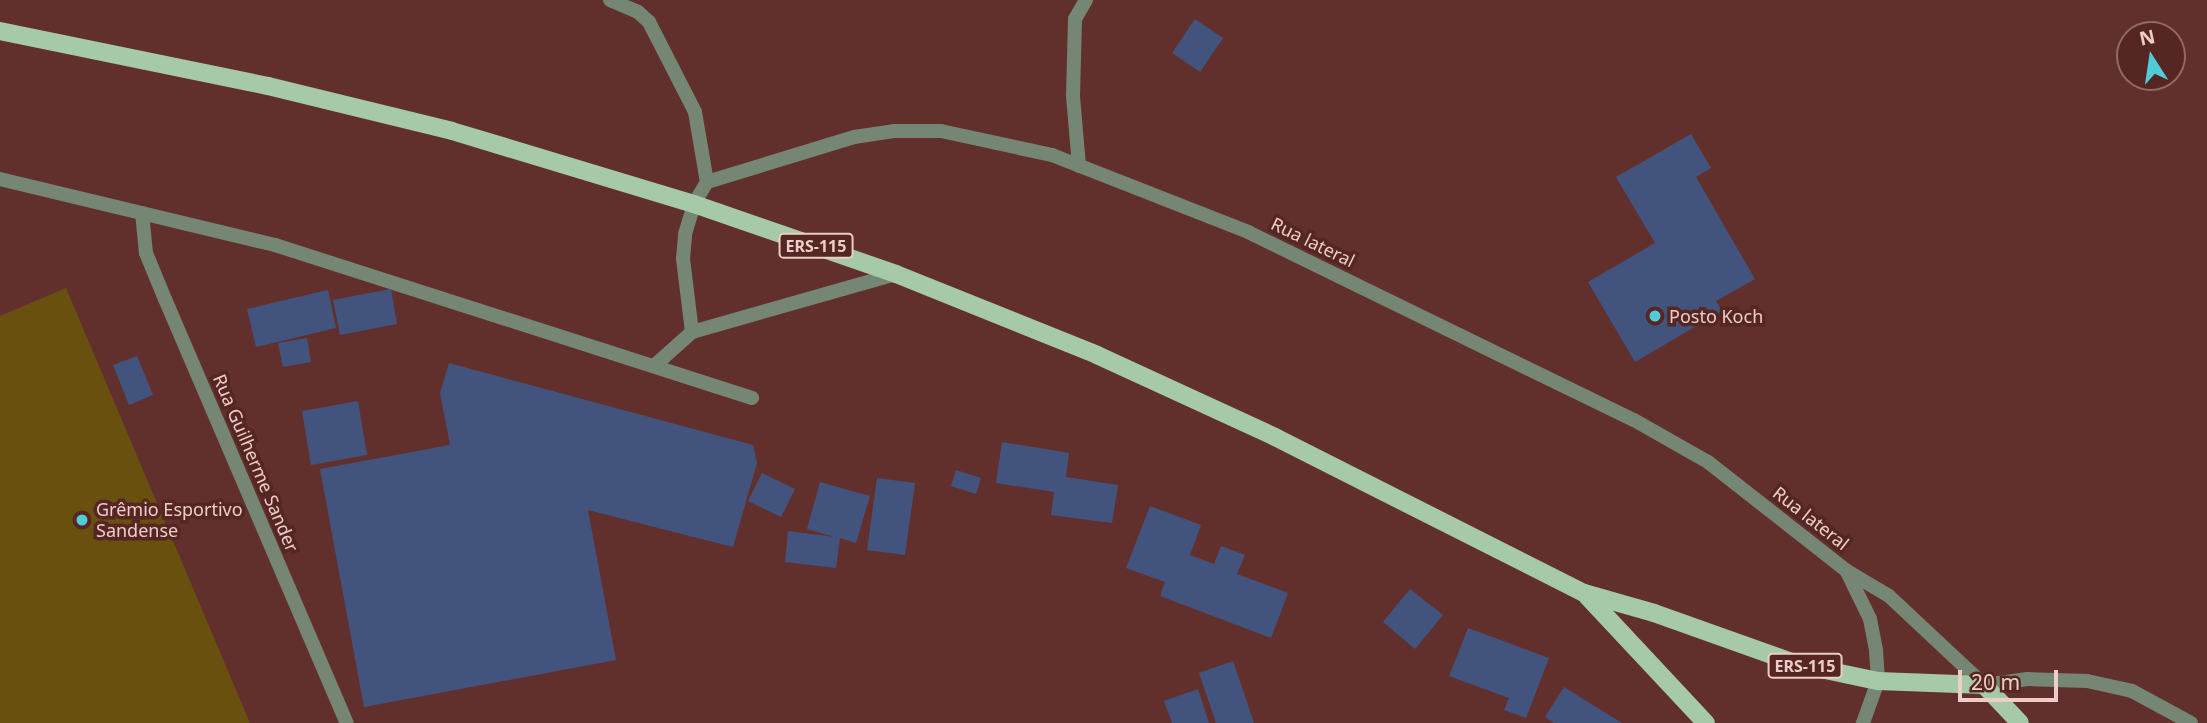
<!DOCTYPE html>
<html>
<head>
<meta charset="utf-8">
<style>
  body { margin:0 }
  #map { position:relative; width:2207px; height:723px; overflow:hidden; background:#62302c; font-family:"Noto Sans",sans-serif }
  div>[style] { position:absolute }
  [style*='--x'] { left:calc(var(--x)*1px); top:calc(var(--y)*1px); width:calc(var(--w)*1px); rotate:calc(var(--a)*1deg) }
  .green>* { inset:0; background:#69500f }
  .building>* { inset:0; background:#42547e }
  .service>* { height:14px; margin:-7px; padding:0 7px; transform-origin:7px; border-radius:7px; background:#758675 }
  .minor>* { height:14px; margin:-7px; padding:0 7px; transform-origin:7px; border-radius:7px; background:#758675 }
  .tertiary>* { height:14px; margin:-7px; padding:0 7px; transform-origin:7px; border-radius:7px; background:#758675 }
  .primary>* { height:18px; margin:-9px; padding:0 9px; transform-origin:9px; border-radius:9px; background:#a6caa8 }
  .dots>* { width:19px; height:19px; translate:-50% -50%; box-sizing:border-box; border:4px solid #562622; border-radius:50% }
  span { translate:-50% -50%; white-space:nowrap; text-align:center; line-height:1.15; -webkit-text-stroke:7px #562622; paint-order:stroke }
  .shield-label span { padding:2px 5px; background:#562622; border:2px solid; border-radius:5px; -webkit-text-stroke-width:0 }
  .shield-label { font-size:16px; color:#edcdc9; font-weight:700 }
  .street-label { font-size:18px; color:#edcdc9 }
  .poi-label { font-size:18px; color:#edcdc9 }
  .left { translate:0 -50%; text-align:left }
  .north { position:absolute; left:2116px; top:21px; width:70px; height:70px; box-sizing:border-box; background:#562622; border:2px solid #926965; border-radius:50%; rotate:348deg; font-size:19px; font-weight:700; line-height:28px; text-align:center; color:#edcdc9 }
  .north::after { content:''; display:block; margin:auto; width:24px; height:32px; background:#52cbd9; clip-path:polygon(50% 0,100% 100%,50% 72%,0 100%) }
  .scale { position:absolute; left:1958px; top:670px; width:100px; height:32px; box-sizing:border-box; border:4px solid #edcdc9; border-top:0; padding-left:9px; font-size:21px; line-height:24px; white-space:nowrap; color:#edcdc9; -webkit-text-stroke:5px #562622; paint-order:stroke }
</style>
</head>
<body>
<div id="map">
  <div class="green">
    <i style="clip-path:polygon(66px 288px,250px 723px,0 723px,0 316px)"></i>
  </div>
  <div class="building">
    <i style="clip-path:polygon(1195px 19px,1223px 38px,1200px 72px,1172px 53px)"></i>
    <i style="clip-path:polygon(1691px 134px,1711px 168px,1696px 177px,1755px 279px,1716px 301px,1722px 311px,1635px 362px,1588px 282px,1655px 243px,1616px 177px)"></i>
    <i style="clip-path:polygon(391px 289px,397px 324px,340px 335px,333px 300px)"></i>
    <i style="clip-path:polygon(328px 290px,336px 328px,256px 347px,247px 309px)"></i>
    <i style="clip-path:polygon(307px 338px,311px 362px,283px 367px,278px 343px)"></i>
    <i style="clip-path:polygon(137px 356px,153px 395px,129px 405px,113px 365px)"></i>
    <i style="clip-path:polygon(449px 363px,753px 445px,757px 463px,733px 547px,588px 510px,616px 660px,364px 707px,320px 469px,450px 445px,440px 393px)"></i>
    <i style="clip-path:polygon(358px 401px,367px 455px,311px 465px,302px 411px)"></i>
    <i style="clip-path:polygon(1002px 442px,1069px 453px,1066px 477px,1118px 485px,1112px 523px,1051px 515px,1054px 492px,996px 483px)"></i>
    <i style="clip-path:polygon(956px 470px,981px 478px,976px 494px,951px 486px)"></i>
    <i style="clip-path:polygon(762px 473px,795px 489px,781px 517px,748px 501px)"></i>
    <i style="clip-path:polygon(877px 478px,915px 483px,905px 555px,867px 550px)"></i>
    <i style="clip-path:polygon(820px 482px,870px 496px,856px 543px,840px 538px,836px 568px,785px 562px,788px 531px,835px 537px,807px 529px)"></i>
    <i style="clip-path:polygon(1150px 506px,1201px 525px,1190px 555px,1214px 564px,1221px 546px,1245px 555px,1237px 574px,1288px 593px,1271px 638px,1160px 596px,1165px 582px,1126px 568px)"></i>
    <i style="clip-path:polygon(1410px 589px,1443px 615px,1415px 649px,1383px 622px)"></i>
    <i style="clip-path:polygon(1468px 628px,1549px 658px,1526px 718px,1504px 710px,1509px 698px,1449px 676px)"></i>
    <i style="clip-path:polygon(1233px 661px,1254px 723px,1216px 723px,1199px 673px)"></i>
    <i style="clip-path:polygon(1564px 687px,1622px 723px,1554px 723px,1545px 717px)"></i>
    <i style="clip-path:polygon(1198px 689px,1209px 723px,1172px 723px,1164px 701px)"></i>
  </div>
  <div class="service">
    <i style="--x:1079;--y:166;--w:70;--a:-94.9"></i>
    <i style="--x:1073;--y:96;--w:77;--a:-88.5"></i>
    <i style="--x:1075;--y:19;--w:22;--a:-60"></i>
  </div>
  <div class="minor">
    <i style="--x:0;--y:179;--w:283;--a:13.5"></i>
    <i style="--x:275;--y:245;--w:501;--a:17.78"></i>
    <i style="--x:142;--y:213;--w:40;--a:84.3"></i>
    <i style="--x:146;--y:253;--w:50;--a:67.6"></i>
    <i style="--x:165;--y:299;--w:461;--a:66.8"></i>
    <i style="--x:692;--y:332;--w:74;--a:-97"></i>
    <i style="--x:683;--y:259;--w:25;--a:-85"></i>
    <i style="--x:685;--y:234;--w:31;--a:-73"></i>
    <i style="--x:654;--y:366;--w:51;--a:-41.8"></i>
    <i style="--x:692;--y:332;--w:212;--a:-15.9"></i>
  </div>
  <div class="tertiary">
    <i style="--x:610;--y:0;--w:30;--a:23"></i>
    <i style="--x:638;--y:12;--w:15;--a:42"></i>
    <i style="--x:649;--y:22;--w:101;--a:62.9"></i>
    <i style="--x:695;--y:112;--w:71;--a:80.3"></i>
    <i style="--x:707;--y:182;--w:26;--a:121"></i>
    <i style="--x:707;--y:182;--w:154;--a:-17"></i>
    <i style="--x:854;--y:137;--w:40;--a:-8.5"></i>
    <i style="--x:894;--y:131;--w:47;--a:0"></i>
    <i style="--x:941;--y:131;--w:114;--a:12.2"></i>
    <i style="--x:1052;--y:155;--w:211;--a:21.4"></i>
    <i style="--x:1248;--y:232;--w:429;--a:26"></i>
    <i style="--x:1634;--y:420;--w:85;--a:29.6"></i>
    <i style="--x:1708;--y:462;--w:177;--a:38.1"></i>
    <i style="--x:1847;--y:571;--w:49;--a:30.8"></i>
    <i style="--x:1889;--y:596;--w:130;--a:43.1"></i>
    <i style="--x:1984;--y:685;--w:44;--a:-7.8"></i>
    <i style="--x:2028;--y:679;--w:59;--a:1.9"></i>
    <i style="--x:2087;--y:681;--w:46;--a:12.5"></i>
    <i style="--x:2132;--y:691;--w:67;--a:28.5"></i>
    <i style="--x:1847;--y:572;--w:52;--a:63.9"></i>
    <i style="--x:1870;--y:619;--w:33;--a:79"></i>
    <i style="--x:1876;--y:651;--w:30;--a:86"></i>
    <i style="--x:1878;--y:681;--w:45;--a:109.7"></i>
  </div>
  <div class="primary">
    <i style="--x:0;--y:31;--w:274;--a:11.6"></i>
    <i style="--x:268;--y:86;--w:189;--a:13.7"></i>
    <i style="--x:452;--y:131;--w:253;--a:16.8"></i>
    <i style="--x:694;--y:204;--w:214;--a:19.1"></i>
    <i style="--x:896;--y:274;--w:217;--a:21.9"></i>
    <i style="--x:1097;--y:355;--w:196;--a:24.7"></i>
    <i style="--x:1275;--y:437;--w:346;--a:26.8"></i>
    <i style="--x:1584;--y:593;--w:73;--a:15.9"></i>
    <i style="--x:1654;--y:613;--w:152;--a:19.6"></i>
    <i style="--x:1797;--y:664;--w:83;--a:11.9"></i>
    <i style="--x:1878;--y:681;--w:106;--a:2.2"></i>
    <i style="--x:1984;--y:685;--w:52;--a:46.5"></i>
    <i style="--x:1587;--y:596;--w:174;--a:46.9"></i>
  </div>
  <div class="dots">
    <i style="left:1655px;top:316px;background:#52cbd9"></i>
    <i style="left:82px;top:520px;background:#52cbd9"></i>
  </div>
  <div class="shield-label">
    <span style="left:816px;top:246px">ERS-115</span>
    <span style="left:1805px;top:666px">ERS-115</span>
  </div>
  <div class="street-label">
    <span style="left:1313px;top:242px;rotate:26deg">Rua lateral</span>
    <span style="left:256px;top:463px;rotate:67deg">Rua Guilherme Sander</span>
    <span style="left:1811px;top:518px;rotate:38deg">Rua lateral</span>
  </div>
  <div class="poi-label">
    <span class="left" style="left:1669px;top:316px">Posto Koch</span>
    <span class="left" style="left:96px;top:520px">Grêmio Esportivo<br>Sandense</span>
  </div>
  <div class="north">N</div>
  <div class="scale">20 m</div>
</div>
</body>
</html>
